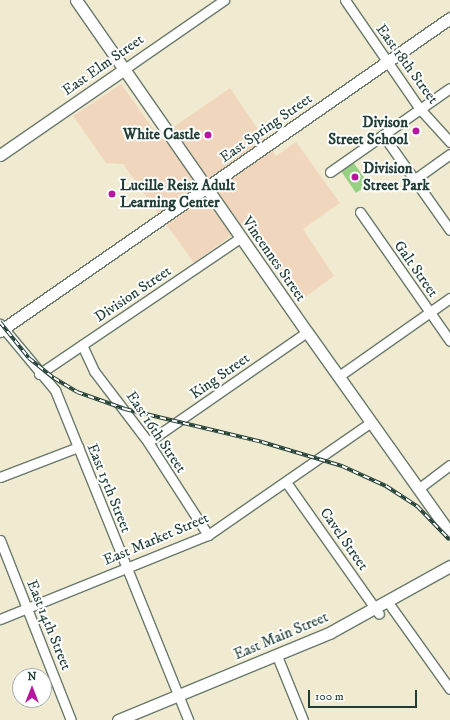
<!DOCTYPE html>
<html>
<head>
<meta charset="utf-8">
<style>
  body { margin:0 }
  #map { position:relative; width:450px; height:720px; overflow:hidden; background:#f0ead0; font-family:"IM FELL DW Pica",serif }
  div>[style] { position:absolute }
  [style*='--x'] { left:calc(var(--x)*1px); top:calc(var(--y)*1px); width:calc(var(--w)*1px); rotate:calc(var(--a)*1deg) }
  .built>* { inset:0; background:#f0d6bc }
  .green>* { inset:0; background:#96d083 }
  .roads { filter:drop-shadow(1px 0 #687a6b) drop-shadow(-1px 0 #687a6b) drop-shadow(0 1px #687a6b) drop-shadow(0 -1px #687a6b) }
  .minor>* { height:9px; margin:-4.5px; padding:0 4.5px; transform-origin:4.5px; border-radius:4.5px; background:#fff }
  .major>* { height:11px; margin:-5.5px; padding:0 5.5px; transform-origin:5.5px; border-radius:5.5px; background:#fff }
  .rail>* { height:3.5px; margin-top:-1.75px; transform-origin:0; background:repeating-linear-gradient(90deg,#fff 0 6px,#1f3d34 0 12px); box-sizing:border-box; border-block:1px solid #1f3d34 }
  .dots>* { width:11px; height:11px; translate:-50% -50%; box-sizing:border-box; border:2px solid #fff; border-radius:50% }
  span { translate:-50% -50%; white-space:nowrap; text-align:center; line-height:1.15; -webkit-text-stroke:4px #fff; paint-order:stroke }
  .street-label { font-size:15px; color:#1f3d34 }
  .poi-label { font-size:15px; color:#1f3d34; font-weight:700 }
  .right { translate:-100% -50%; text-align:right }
  .left { translate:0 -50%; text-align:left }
  .north { position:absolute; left:12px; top:668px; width:40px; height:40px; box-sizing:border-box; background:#fff; border:1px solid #a5b1ae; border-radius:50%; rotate:0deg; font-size:11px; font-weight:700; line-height:16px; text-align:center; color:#1f3d34 }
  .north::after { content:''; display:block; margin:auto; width:14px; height:18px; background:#b5179e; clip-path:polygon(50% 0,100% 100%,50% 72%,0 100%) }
  .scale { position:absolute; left:308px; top:690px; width:109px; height:18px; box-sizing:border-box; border:2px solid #1f3d34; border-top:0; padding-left:5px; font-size:12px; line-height:14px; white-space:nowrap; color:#1f3d34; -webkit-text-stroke:3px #fff; paint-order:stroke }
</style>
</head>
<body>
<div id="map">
  <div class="built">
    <i style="clip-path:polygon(121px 84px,159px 137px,230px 88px,276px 156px,296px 142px,340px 203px,303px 229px,334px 276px,301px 300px,248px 223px,194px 263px,123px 164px,106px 163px,73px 116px)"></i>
  </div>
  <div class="green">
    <i style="clip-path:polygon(353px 162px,369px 184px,356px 193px,341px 171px)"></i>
  </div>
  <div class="roads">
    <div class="minor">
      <i style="--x:345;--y:0;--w:132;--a:55.5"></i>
      <i style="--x:420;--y:109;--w:45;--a:47.7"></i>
      <i style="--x:123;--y:70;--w:123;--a:-34.7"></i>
      <i style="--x:383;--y:135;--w:116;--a:54.8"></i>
      <i style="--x:330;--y:172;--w:146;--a:-35"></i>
      <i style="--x:415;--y:179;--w:43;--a:-35.5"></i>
      <i style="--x:360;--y:212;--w:157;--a:55.1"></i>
      <i style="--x:0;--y:324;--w:86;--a:50.2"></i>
      <i style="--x:55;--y:390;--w:356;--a:68"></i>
      <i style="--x:82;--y:345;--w:29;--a:65"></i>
      <i style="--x:94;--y:371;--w:89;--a:52.7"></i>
      <i style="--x:148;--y:442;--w:111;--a:57.2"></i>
      <i style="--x:39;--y:374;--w:244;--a:-34.1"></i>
      <i style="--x:339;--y:376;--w:136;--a:-35.1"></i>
      <i style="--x:148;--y:442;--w:193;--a:-34.7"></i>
      <i style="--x:0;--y:477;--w:84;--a:-21"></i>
      <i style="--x:286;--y:482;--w:161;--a:54.8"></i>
      <i style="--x:418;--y:489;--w:40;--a:-37"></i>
      <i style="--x:0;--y:540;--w:193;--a:68.5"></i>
      <i style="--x:387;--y:601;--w:108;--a:54.4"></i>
      <i style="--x:0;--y:619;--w:224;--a:-22"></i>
      <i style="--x:208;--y:535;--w:197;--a:-34.7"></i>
      <i style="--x:277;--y:656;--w:69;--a:67.9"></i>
    </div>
    <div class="major">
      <i style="--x:76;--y:0;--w:404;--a:55.2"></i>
      <i style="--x:307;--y:332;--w:247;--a:54.6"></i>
      <i style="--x:0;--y:155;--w:150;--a:-34.6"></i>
      <i style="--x:0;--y:331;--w:548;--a:-34.82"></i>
      <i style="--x:118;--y:720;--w:230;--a:-22.4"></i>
      <i style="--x:331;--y:632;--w:136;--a:-29"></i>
    </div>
  </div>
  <div class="rail">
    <i style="--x:0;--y:322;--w:46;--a:51.1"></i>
    <i style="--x:29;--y:358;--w:32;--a:39"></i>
    <i style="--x:54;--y:378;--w:27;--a:31"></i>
    <i style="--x:77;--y:392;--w:51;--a:19.5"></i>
    <i style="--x:125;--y:409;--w:141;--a:13.5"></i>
    <i style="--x:262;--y:442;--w:84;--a:16.7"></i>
    <i style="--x:342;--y:466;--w:48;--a:24.4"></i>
    <i style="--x:386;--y:486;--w:37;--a:33"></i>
    <i style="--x:417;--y:506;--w:47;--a:45.9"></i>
  </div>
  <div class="dots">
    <i style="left:416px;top:131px;background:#b5179e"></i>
    <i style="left:208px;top:135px;background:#b5179e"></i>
    <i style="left:355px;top:177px;background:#b5179e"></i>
    <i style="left:112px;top:194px;background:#b5179e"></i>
  </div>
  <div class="street-label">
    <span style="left:407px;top:64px;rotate:54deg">East 18th Street</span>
    <span style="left:103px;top:65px;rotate:-35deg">East Elm Street</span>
    <span style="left:266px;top:128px;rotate:-35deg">East Spring Street</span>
    <span style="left:274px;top:259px;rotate:55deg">Vincennes Street</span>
    <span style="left:416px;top:269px;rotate:55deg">Galt Street</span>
    <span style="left:133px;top:294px;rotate:-34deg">Division Street</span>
    <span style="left:220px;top:376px;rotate:-35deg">King Street</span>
    <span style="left:156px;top:432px;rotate:56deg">East 16th Street</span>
    <span style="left:109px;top:488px;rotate:68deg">East 15th Street</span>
    <span style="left:156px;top:539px;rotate:-23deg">East Market Street</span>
    <span style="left:344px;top:539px;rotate:55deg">Cavel Street</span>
    <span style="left:49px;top:625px;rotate:68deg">East 14th Street</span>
    <span style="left:281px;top:636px;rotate:-23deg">East Main Street</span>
  </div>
  <div class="poi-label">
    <span class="right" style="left:408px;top:131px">Divison<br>Street School</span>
    <span class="right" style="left:200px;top:135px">White Castle</span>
    <span class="left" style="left:363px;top:177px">Division<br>Street Park</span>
    <span class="left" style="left:120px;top:194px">Lucille Reisz Adult<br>Learning Center</span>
  </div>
  <div class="north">N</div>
  <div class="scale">100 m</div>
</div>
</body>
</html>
